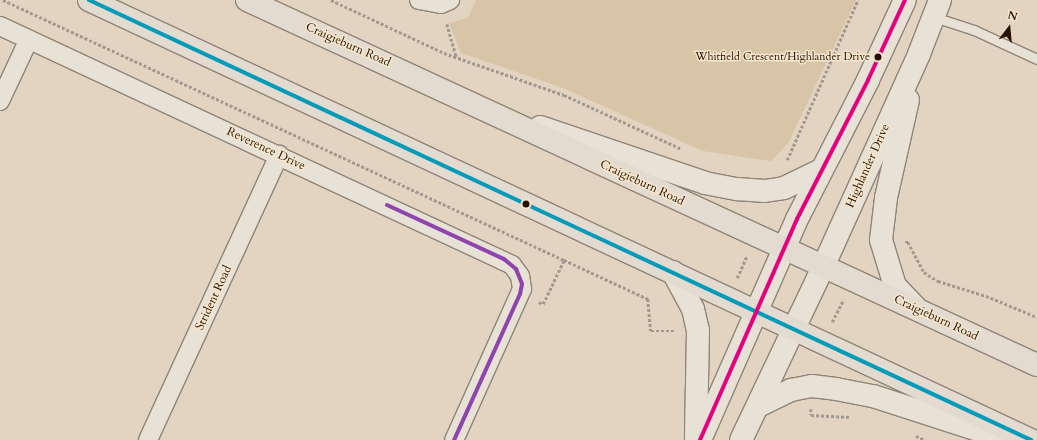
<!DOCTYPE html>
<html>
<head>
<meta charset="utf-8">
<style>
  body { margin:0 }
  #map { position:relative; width:1037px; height:440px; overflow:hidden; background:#e2d4c0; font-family:Cardo,serif }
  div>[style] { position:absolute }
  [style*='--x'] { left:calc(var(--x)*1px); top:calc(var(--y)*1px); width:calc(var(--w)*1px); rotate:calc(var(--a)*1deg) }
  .green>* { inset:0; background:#d8c4a7 }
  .path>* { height:2.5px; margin-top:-1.25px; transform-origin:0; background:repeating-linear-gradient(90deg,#a19990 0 3px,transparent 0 5px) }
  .roads { filter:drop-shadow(1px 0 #8f8477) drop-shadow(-1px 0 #8f8477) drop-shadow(0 1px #8f8477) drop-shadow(0 -1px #8f8477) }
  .lane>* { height:9px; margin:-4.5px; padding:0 4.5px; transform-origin:4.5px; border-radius:4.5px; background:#e7e1d6 }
  .street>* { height:18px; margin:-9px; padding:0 9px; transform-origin:9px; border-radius:9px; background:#e7e1d6 }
  .secondary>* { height:22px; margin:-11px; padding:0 11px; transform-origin:11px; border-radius:11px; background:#e7e1d6 }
  .primary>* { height:22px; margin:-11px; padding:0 11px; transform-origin:11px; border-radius:11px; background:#e3dbcf }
  .bus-1>* { height:4px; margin:-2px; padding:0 2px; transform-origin:2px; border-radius:2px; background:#049ab9 }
  .bus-2>* { height:4px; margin:-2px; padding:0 2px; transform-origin:2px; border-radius:2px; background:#8e44ad }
  .bus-3>* { height:4px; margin:-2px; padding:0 2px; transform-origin:2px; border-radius:2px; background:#e5007d }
  .dots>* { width:11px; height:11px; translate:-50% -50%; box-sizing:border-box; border:2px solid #f6e6cc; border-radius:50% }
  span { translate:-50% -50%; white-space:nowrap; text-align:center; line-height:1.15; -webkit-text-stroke:3px #f6e6cc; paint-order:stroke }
  .bus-label { font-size:11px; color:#271000 }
  .right { translate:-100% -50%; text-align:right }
  .street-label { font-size:12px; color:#271000 }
  .north { position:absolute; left:989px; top:8px; width:40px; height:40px; -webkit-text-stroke:3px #f6e6cc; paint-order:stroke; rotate:16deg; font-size:11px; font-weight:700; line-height:16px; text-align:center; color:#271000 }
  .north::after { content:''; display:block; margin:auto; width:14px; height:18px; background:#271000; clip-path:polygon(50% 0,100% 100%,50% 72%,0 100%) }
</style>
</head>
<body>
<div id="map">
  <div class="green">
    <i style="clip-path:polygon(476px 0,856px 0,789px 142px,771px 161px,703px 151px,563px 88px,461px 53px,449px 23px,468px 18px)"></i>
  </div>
  <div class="path">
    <i style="--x:3;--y:0;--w:618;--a:24.87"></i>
    <i style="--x:331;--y:0;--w:125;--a:25.1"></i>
    <i style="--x:444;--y:53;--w:127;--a:19.3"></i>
    <i style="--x:564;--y:95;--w:128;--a:24.6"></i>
    <i style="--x:447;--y:24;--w:35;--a:74"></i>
    <i style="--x:787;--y:160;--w:175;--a:-66.1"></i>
    <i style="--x:905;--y:242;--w:3;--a:0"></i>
    <i style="--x:908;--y:242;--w:34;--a:62"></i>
    <i style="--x:924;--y:272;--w:17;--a:33"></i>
    <i style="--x:938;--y:281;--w:50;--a:17.4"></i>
    <i style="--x:986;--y:296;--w:55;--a:22.4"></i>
    <i style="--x:737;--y:278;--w:24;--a:-66"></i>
    <i style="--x:539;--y:302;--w:4;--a:27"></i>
    <i style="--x:543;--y:304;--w:49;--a:-64.5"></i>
    <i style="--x:564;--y:260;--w:93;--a:24.9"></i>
    <i style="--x:648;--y:299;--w:32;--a:85"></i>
    <i style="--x:651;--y:331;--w:25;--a:0"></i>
    <i style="--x:832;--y:322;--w:25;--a:-63"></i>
    <i style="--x:811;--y:409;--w:6;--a:90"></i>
    <i style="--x:811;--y:415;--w:38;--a:3"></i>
    <i style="--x:916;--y:436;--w:10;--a:24"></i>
  </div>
  <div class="roads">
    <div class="lane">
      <i style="--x:934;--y:17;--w:42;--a:18"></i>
      <i style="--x:974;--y:30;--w:69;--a:24.7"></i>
    </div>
    <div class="street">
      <i style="--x:419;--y:0;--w:22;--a:10"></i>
      <i style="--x:441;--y:4;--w:10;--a:-24"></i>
      <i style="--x:0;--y:26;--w:565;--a:25.02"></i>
      <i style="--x:512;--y:265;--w:14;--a:54"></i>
      <i style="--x:520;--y:276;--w:13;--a:81"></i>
      <i style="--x:522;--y:289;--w:166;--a:114.2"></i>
      <i style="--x:0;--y:101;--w:68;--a:-64.9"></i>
      <i style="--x:148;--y:440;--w:314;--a:-65.3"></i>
    </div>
    <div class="secondary">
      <i style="--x:908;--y:100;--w:100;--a:102.7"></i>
      <i style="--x:886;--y:198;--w:42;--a:96.8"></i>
      <i style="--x:881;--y:240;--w:48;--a:73.1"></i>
      <i style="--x:895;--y:286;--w:30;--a:46"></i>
      <i style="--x:540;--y:127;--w:174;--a:18.7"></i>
      <i style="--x:705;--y:183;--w:33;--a:11"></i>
      <i style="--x:737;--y:189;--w:28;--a:4"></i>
      <i style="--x:765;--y:191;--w:19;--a:-9"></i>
      <i style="--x:784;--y:188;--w:41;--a:-25.9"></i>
      <i style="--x:673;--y:272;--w:42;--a:61.6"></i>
      <i style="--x:693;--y:309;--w:22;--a:77"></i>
      <i style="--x:698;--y:330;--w:109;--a:91.1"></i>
      <i style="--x:758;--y:406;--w:37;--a:-26"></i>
      <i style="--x:791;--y:390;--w:21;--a:-11"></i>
      <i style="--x:812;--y:386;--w:24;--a:7"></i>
      <i style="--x:836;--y:389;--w:38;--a:11"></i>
      <i style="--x:873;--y:396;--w:143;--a:17.9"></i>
      <i style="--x:700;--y:440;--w:241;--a:-66.3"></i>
      <i style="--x:797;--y:219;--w:156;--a:-62.9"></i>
      <i style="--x:868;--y:80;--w:88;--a:-65.2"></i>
      <i style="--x:741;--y:440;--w:191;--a:-64.6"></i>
      <i style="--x:823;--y:267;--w:234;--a:-65.7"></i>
      <i style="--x:919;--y:54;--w:58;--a:-68.7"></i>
    </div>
    <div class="primary">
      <i style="--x:89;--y:0;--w:1040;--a:25.04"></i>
      <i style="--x:247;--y:0;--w:870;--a:24.8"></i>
    </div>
  </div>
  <div class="bus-1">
    <i style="--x:89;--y:0;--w:1040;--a:25.04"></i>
  </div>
  <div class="bus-2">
    <i style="--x:387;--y:205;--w:129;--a:24.8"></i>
    <i style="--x:504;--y:259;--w:16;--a:40"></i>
    <i style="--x:516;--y:269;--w:16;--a:68"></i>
    <i style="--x:522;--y:284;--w:10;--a:101"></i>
    <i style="--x:520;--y:294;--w:160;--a:114.3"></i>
  </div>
  <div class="bus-3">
    <i style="--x:700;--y:440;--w:241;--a:-66.3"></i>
    <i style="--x:797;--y:219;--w:156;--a:-62.9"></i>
    <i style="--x:868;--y:80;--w:88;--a:-65.2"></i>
  </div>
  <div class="dots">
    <i style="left:878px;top:57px;background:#271000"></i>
    <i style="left:526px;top:204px;background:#271000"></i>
  </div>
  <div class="bus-label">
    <span class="right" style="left:870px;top:57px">Whitfield Crescent/Highlander Drive</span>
  </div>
  <div class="street-label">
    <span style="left:348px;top:45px;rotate:24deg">Craigieburn Road</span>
    <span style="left:266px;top:149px;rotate:25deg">Reverence Drive</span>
    <span style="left:868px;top:166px;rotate:-66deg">Highlander Drive</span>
    <span style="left:642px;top:183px;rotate:25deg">Craigieburn Road</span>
    <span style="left:214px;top:298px;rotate:-65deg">Strident Road</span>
    <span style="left:936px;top:318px;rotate:25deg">Craigieburn Road</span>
  </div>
  <div class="north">N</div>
</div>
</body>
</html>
